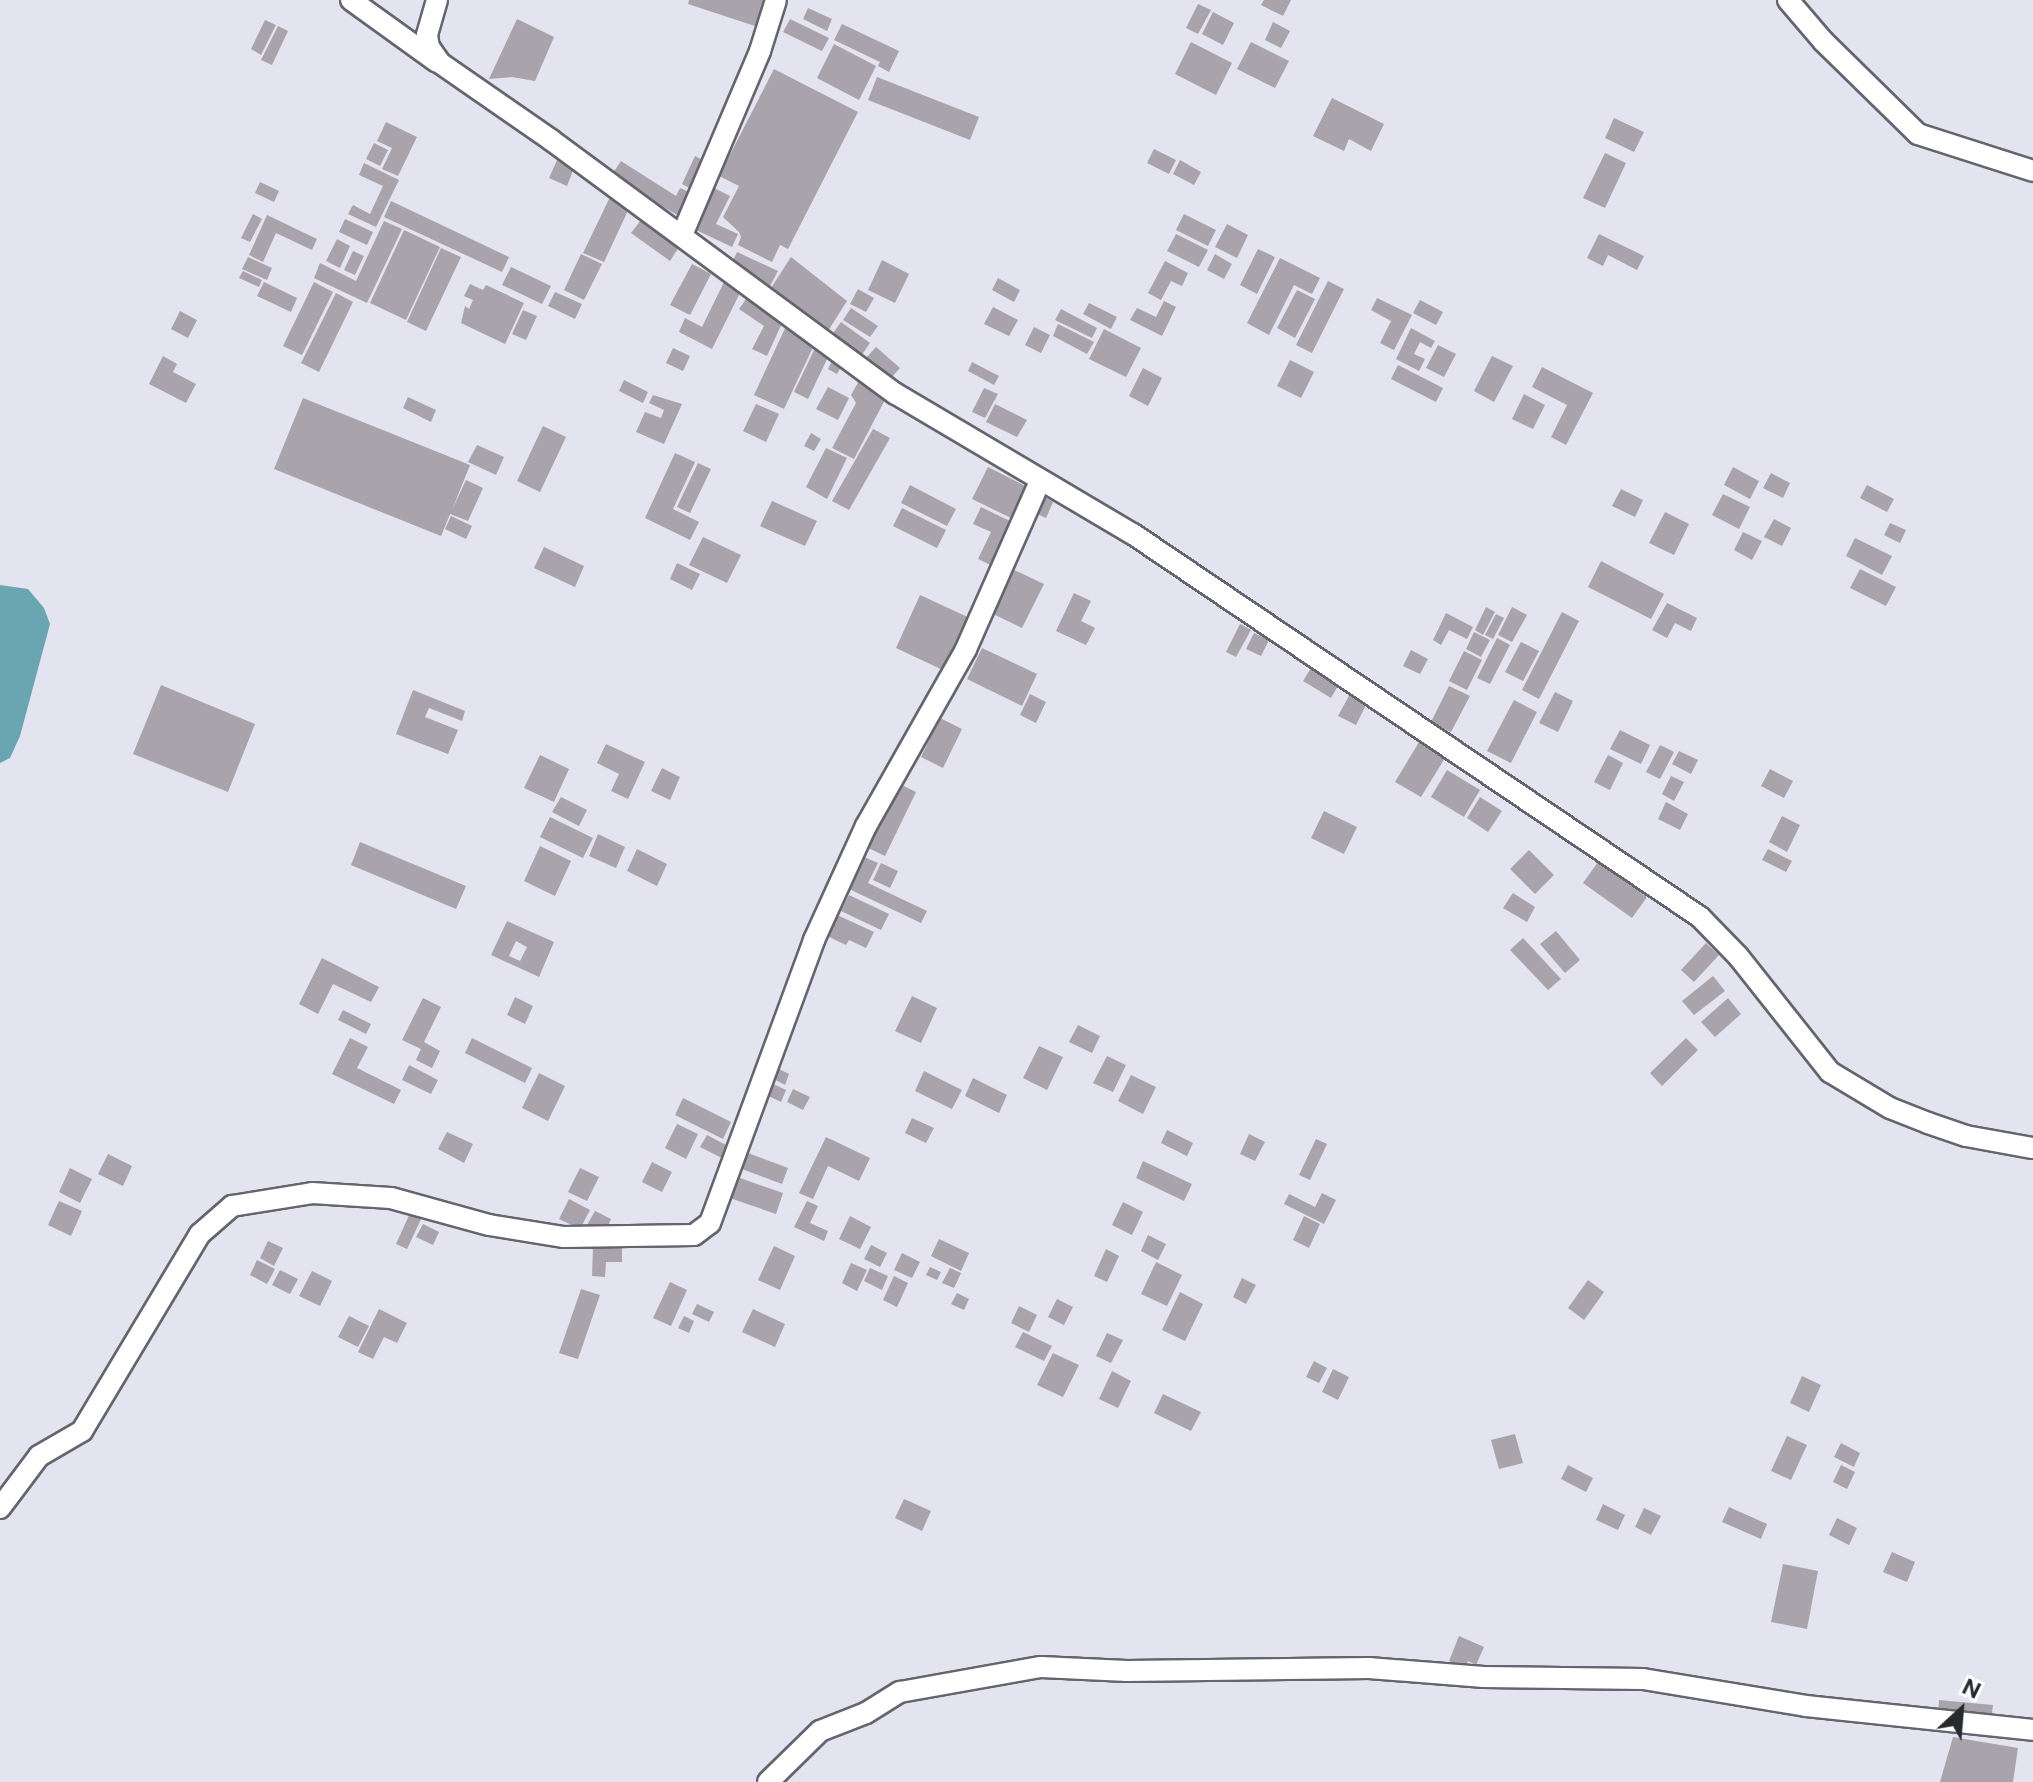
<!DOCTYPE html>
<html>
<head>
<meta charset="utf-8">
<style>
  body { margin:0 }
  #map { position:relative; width:2033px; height:1782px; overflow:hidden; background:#e3e4ef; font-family:"Public Sans",sans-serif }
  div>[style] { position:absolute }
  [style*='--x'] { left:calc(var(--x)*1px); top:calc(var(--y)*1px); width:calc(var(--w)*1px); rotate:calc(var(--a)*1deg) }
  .water>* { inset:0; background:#69a6b1 }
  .building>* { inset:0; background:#a9a3ac }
  .roads { filter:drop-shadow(2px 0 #64656e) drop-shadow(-2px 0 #64656e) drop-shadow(0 2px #64656e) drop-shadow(0 -2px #64656e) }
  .minor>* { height:20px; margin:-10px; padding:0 10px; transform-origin:10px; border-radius:10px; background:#fff }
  span { translate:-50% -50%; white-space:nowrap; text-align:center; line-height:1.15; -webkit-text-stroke:8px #fff; paint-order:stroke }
  .north { position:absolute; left:1921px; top:1670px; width:80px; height:80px; -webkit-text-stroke:6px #fff; paint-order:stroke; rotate:26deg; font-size:22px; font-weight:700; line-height:32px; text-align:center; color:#28292d }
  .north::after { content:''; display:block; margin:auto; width:28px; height:36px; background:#28292d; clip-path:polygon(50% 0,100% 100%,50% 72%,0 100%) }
</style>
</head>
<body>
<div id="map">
  <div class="water">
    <i style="clip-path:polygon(0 585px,28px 589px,44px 608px,50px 624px,20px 736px,10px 758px,0 763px)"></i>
  </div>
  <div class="building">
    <i style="clip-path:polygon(689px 0,767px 0,758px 27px,688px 4px)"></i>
    <i style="clip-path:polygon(1264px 0,1291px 0,1283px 16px,1261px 5px)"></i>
    <i style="clip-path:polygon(1198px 4px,1211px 10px,1198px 34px,1186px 28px)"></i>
    <i style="clip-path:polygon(808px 8px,832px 19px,827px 31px,803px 19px)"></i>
    <i style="clip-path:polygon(1213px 12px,1234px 23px,1223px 45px,1202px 34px)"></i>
    <i style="clip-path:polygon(517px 19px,554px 37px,535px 81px,512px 77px,489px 79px)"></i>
    <i style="clip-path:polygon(790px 19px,829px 38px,822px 51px,783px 32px)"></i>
    <i style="clip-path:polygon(265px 20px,276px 25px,261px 55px,251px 49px)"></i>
    <i style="clip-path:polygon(1273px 22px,1290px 31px,1281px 48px,1265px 40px)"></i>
    <i style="clip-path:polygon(842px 24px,899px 51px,889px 72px,878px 66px,880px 62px,834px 40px)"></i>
    <i style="clip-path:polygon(278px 26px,288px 31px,272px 65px,261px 60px)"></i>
    <i style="clip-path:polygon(1191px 42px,1232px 63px,1216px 95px,1175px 74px)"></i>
    <i style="clip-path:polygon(1251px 42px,1289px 61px,1275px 88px,1237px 69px)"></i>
    <i style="clip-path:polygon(834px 44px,876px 66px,859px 100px,817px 78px)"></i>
    <i style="clip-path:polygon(774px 69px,858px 112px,788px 249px,780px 245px,772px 262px,738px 245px,741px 237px,739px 232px,723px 217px,739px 186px,719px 176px)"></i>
    <i style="clip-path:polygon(877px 77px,979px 117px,970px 140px,868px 100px)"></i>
    <i style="clip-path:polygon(1332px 98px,1384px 124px,1371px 151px,1349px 139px,1344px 151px,1313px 136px)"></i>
    <i style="clip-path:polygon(1614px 118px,1644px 132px,1634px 152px,1605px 138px)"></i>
    <i style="clip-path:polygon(386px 122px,417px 137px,398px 176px,382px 169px,392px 148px,377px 141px)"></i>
    <i style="clip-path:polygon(374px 143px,388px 150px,380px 166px,366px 159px)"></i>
    <i style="clip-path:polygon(1154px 149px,1176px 160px,1169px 174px,1147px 163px)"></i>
    <i style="clip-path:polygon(1605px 153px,1626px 163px,1605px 208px,1583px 198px)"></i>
    <i style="clip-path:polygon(695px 156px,710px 164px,684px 219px,611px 176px,621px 161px,676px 196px,680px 188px,689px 192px,691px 189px,682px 184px)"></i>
    <i style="clip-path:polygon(557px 160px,574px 168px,567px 186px,549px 178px)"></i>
    <i style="clip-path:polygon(1180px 160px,1201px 172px,1194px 185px,1173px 174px)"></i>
    <i style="clip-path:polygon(364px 163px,399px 180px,376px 227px,348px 214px,353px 205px,370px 214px,383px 186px,359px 175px)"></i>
    <i style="clip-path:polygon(260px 182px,279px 191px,274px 202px,255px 193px)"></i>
    <i style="clip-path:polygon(714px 188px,730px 196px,716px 224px,738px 234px,732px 247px,694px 229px)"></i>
    <i style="clip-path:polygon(612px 193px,632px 202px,604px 262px,583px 253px)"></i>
    <i style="clip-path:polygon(391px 201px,509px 257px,502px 272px,384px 217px)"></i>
    <i style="clip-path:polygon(253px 214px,262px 219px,250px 242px,241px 238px)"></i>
    <i style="clip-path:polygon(1184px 214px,1216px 230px,1208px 246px,1176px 230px)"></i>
    <i style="clip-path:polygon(267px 215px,317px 239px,312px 250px,276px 233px,263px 262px,249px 255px)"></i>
    <i style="clip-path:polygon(345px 219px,373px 232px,367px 245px,339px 232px)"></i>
    <i style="clip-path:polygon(641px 220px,679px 247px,670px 261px,631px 233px)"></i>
    <i style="clip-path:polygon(384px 221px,402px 229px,367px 303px,314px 278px,320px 263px,356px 281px)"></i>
    <i style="clip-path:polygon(1227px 224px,1248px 235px,1237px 258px,1215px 247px)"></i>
    <i style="clip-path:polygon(404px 230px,440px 247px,406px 320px,370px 303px)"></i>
    <i style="clip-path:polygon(1176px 234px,1208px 250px,1199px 267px,1167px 251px)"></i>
    <i style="clip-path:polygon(1599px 234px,1644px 256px,1637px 270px,1608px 255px,1603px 266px,1587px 258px)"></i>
    <i style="clip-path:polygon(337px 239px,350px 246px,340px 268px,326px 261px)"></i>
    <i style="clip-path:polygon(441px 248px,461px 257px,426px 331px,407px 322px)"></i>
    <i style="clip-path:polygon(1258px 249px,1275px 257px,1257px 294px,1240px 285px)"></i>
    <i style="clip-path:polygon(353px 251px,364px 256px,355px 275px,344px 270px)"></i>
    <i style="clip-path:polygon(737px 252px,778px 271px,769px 288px,729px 269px)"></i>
    <i style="clip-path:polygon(581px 254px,602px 264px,584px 300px,564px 290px)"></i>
    <i style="clip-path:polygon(1215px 254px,1232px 264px,1224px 279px,1207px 270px)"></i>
    <i style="clip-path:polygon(248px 257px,272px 268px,267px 280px,242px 269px)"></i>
    <i style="clip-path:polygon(791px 257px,847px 301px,828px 331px,771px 288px)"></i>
    <i style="clip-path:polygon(1280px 258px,1320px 278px,1312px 294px,1294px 285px,1269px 335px,1247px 323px)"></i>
    <i style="clip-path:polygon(882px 260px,909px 274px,895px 303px,868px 290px)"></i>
    <i style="clip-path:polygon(1165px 261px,1188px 273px,1182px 286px,1171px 281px,1161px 300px,1148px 293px)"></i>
    <i style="clip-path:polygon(692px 264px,711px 274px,690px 315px,670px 305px)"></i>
    <i style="clip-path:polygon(511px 267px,551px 286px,542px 304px,502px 285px)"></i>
    <i style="clip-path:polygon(243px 271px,262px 280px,259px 287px,239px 278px)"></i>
    <i style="clip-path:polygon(998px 278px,1020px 290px,1014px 302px,992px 290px)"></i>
    <i style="clip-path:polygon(1328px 281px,1344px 289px,1312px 353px,1296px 345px)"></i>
    <i style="clip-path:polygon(264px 282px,297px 298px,291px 312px,257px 296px)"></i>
    <i style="clip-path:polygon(314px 282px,333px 292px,302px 355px,283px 346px)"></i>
    <i style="clip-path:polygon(724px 282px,741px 291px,712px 349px,679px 332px,685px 318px,702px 327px)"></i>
    <i style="clip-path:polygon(470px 284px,483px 290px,486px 285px,524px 303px,505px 344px,461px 323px,465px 306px,469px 309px,473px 300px,464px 296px)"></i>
    <i style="clip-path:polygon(858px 289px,874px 298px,866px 312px,850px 304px)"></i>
    <i style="clip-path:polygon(1297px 290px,1315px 299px,1295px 338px,1277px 328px)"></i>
    <i style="clip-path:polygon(555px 292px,582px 304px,575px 319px,548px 306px)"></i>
    <i style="clip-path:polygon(336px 293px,353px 302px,319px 372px,301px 363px)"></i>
    <i style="clip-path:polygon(749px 295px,784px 319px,767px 356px,752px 349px,764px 326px,739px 309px)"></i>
    <i style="clip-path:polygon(1377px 298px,1412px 315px,1394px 350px,1380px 343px,1391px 321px,1371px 310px)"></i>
    <i style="clip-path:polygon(1420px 300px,1443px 312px,1436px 325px,1413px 313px)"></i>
    <i style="clip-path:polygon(1164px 301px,1176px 307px,1162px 336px,1130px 320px,1137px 308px,1156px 317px)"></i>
    <i style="clip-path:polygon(1089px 303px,1117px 317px,1111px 329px,1083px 314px)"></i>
    <i style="clip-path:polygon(993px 307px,1018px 320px,1009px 336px,984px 324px)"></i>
    <i style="clip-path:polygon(851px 308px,878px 326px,870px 337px,843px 320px)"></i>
    <i style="clip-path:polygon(1061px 309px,1097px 328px,1092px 338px,1055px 320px)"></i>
    <i style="clip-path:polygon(523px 310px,537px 316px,526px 340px,512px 334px)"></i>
    <i style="clip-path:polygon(180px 311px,197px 320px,188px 338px,171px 329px)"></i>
    <i style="clip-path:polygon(841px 322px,870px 343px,859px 359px,831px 336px)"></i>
    <i style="clip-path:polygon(787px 324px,814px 345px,784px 409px,754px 395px)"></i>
    <i style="clip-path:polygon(1058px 324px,1094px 342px,1087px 354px,1053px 336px)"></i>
    <i style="clip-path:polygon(1034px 327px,1050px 335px,1041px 353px,1025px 345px)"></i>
    <i style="clip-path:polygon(1411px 328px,1435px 341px,1431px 348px,1420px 342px,1414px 354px,1425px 359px,1419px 371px,1396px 359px)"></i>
    <i style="clip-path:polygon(1104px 329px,1141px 348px,1126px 377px,1089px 359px)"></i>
    <i style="clip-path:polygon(1438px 345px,1456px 354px,1444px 377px,1426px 368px)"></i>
    <i style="clip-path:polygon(876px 347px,900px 368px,890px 379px,866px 358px)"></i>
    <i style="clip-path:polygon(673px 348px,690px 356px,683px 371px,666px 363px)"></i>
    <i style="clip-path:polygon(815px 348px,829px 355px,808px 399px,794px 392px)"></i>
    <i style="clip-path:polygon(163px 356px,177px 364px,173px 372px,196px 384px,186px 403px,149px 384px)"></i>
    <i style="clip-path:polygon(1492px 356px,1513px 366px,1494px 402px,1474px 391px)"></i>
    <i style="clip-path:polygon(833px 359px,842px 365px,837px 374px,828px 369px)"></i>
    <i style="clip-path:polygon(1290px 360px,1314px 372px,1301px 398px,1277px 386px)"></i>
    <i style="clip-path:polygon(972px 362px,999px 376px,994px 385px,968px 371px)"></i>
    <i style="clip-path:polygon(1398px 365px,1443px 388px,1436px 402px,1391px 379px)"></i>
    <i style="clip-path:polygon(1542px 367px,1593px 393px,1566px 445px,1551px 437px,1567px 405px,1532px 387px)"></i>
    <i style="clip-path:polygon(1143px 368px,1162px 378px,1148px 406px,1129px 396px)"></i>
    <i style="clip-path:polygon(860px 379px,887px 396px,854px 459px,832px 448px,856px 403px,851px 395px)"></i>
    <i style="clip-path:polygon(624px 380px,648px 392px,643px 403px,619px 391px)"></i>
    <i style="clip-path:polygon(828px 387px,849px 398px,838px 420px,816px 409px)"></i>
    <i style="clip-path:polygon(984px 388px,998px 394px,985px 418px,972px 412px)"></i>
    <i style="clip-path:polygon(1524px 394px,1545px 405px,1533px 429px,1512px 419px)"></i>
    <i style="clip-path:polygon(653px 395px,682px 404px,664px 444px,636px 432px,645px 412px,661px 418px,664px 410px,649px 403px)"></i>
    <i style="clip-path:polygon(408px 397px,436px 410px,431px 422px,403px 408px)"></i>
    <i style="clip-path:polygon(303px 398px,470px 465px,452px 510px,466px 480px,483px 488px,468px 521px,450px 514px,441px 536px,274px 469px)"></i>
    <i style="clip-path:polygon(756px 404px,779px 414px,766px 442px,743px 431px)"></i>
    <i style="clip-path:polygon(995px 404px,1027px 420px,1017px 437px,986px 422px)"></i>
    <i style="clip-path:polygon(543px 426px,566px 437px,540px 492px,517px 481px)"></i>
    <i style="clip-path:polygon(873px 429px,890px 438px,849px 510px,832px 501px)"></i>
    <i style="clip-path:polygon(811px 433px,821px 439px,814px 451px,804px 446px)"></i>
    <i style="clip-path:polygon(477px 445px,504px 457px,496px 475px,468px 462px)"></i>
    <i style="clip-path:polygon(826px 448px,847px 458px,827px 499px,806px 487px)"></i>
    <i style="clip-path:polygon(675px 453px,695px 462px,673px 509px,699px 522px,690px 540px,645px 518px)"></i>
    <i style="clip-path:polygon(698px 463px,711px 469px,690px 513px,677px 507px)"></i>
    <i style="clip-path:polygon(988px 467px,1029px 488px,1013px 519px,972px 499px)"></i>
    <i style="clip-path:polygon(1733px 467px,1759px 481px,1750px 499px,1724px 485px)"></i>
    <i style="clip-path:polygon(1771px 473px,1790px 483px,1783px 498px,1763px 488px)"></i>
    <i style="clip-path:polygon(910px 485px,956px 509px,947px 526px,901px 503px)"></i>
    <i style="clip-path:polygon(1867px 485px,1894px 499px,1887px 512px,1860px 498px)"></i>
    <i style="clip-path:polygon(1621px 489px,1643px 500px,1635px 517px,1612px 506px)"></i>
    <i style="clip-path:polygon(1723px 494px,1750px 507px,1739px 529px,1712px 515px)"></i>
    <i style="clip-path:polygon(1041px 495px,1053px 502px,1046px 518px,1033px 512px)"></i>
    <i style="clip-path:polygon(772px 501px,817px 521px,805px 546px,760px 526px)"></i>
    <i style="clip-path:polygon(981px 507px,1016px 524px,995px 567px,978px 559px,991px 532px,973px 524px)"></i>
    <i style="clip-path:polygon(902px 508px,946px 530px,937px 548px,893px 526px)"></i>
    <i style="clip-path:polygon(1665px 512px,1689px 524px,1674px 555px,1649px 543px)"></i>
    <i style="clip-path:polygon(451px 516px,472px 526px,466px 539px,445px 529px)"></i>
    <i style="clip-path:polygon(1774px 519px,1791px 528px,1782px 546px,1764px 537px)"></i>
    <i style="clip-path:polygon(1890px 523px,1906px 530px,1900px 543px,1884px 535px)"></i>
    <i style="clip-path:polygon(1743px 532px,1762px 541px,1752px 560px,1734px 550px)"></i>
    <i style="clip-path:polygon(703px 537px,741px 555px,727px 583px,689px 565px)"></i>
    <i style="clip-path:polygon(1855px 538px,1892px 556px,1882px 575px,1846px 556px)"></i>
    <i style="clip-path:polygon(544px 547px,584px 566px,575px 587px,534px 568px)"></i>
    <i style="clip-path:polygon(1601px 561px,1664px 594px,1651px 619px,1588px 587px)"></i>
    <i style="clip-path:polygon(677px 563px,700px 574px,692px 590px,670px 579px)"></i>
    <i style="clip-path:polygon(1010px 568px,1044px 584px,1022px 628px,989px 612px)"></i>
    <i style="clip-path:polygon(1860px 569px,1896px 587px,1886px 606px,1850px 588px)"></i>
    <i style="clip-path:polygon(1074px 593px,1091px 601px,1081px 621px,1095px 628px,1086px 645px,1056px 631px)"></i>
    <i style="clip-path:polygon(920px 595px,972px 619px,947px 672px,896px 648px)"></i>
    <i style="clip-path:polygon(1667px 603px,1697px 618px,1691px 631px,1675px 623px,1667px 638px,1652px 630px)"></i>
    <i style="clip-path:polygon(1486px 607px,1495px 612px,1483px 635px,1475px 630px)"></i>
    <i style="clip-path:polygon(1512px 607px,1527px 615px,1512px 642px,1498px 635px)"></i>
    <i style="clip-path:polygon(1562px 612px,1579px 621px,1539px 699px,1522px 690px)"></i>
    <i style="clip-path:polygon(1446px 613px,1473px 627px,1467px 639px,1449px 630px,1441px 645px,1433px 640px)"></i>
    <i style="clip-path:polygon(1496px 614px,1504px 618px,1493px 639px,1485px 635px)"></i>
    <i style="clip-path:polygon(1240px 624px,1251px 630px,1236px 657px,1226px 652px)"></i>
    <i style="clip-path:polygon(1474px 632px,1490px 640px,1481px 657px,1466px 649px)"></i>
    <i style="clip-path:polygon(1254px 633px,1269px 640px,1261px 656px,1246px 649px)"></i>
    <i style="clip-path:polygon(1497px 638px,1510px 645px,1490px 684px,1477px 678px)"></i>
    <i style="clip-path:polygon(1521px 642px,1539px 651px,1523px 681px,1505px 672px)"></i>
    <i style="clip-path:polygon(982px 648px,1037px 674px,1022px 706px,967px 679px)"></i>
    <i style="clip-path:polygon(1411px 650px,1428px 659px,1420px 674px,1403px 666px)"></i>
    <i style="clip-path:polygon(1464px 651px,1482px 660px,1467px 690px,1449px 681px)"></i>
    <i style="clip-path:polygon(1311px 668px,1339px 684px,1331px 698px,1303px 681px)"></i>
    <i style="clip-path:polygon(161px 685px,255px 724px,228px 792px,133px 754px)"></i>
    <i style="clip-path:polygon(1449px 686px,1470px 696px,1451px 732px,1431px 722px)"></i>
    <i style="clip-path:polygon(413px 690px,465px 711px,462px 721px,429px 708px,425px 717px,458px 730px,448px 754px,396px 734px)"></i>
    <i style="clip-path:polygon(1555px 692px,1573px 701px,1558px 732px,1539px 723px)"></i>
    <i style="clip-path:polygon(1030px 694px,1046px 702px,1036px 723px,1020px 715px)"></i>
    <i style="clip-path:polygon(1350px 694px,1367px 703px,1356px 725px,1338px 716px)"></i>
    <i style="clip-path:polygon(1514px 700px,1537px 712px,1511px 763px,1487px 751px)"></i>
    <i style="clip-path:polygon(940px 718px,962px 729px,943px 768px,921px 757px)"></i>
    <i style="clip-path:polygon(1620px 730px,1650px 745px,1641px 764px,1610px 749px)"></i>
    <i style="clip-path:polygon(1419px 742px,1445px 758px,1421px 797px,1395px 782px)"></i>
    <i style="clip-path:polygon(606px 744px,645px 762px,628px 799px,611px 791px,619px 774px,597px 763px)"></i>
    <i style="clip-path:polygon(1660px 745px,1674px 752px,1660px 779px,1646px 772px)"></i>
    <i style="clip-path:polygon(1679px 751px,1698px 760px,1691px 774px,1672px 764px)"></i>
    <i style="clip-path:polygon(540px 755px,569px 769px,554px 802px,524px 788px)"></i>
    <i style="clip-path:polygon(1608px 755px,1623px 763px,1610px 790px,1594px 782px)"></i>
    <i style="clip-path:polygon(662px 768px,680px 777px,670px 800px,651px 791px)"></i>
    <i style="clip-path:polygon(1770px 769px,1793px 781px,1784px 798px,1761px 786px)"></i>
    <i style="clip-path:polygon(1447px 770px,1480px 790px,1464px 817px,1431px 797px)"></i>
    <i style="clip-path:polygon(1671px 776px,1684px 782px,1674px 801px,1662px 794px)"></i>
    <i style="clip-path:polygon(896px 782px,916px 792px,885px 856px,864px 846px)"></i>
    <i style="clip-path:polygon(561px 797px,587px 810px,579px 826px,552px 812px)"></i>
    <i style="clip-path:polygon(1480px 797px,1502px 811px,1488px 832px,1467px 818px)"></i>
    <i style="clip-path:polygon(1666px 802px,1688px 814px,1680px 830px,1658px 819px)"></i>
    <i style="clip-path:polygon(1324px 811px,1357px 827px,1344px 854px,1311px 838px)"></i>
    <i style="clip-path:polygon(1782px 816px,1800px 825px,1787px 852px,1769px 842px)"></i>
    <i style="clip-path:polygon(550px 817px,593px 838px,583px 858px,540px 837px)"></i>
    <i style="clip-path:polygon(598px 834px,625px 847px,616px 868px,589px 856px)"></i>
    <i style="clip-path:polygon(360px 842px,466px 886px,456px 909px,351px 865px)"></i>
    <i style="clip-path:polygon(540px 846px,571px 861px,555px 896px,524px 881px)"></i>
    <i style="clip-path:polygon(637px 849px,667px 864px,657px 886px,627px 871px)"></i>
    <i style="clip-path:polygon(1768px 849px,1792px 861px,1786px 872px,1762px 860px)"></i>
    <i style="clip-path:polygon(1529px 850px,1554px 875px,1535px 894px,1510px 869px)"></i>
    <i style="clip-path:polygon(862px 856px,878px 863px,868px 883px,927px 911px,921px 923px,847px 888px)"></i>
    <i style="clip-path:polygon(1598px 862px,1647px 897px,1632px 918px,1583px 883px)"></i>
    <i style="clip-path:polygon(881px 863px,898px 871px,890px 888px,873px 880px)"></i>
    <i style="clip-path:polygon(1513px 893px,1535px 907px,1527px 922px,1503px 908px)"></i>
    <i style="clip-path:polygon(849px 895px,889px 914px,881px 930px,841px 911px)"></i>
    <i style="clip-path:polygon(835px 914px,874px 932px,866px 948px,849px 940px,846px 945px,825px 935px)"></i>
    <i style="clip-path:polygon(evenodd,507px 921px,554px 942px,539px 977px,491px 955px,507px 921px,516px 941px,527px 947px,520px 961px,509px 956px,516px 941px)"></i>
    <i style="clip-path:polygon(1556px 931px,1580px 960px,1565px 973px,1540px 944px)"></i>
    <i style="clip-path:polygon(1523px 938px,1561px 979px,1548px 990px,1510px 950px)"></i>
    <i style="clip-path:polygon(1706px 943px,1719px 955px,1694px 982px,1681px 970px)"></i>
    <i style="clip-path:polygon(322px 958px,379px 987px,371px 1002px,333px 984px,318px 1014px,299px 1004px)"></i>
    <i style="clip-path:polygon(1713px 976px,1725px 991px,1694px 1015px,1682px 1001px)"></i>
    <i style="clip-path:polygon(912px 996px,937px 1008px,921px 1043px,895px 1031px)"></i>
    <i style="clip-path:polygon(515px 997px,533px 1006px,525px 1024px,507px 1015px)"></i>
    <i style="clip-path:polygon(423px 998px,441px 1007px,424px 1042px,440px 1051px,432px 1068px,416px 1060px,421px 1049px,402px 1040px)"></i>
    <i style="clip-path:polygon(1728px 998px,1741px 1014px,1715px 1037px,1701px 1022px)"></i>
    <i style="clip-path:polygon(343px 1010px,371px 1024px,366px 1034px,338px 1020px)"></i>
    <i style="clip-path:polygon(1078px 1025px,1100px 1036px,1092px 1053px,1069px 1042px)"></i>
    <i style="clip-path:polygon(350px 1038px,368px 1047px,357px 1068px,401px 1090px,394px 1104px,332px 1074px)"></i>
    <i style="clip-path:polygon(472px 1038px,532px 1068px,525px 1083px,465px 1053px)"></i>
    <i style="clip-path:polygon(1686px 1038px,1698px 1050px,1662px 1086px,1650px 1073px)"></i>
    <i style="clip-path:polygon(1039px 1046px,1063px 1057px,1047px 1090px,1023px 1078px)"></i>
    <i style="clip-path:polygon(1107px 1056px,1126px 1065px,1113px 1092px,1093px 1083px)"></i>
    <i style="clip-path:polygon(409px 1065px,438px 1080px,431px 1094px,402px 1080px)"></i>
    <i style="clip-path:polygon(775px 1067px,789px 1074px,785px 1085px,770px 1077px)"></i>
    <i style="clip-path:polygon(924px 1071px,962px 1090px,952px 1109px,915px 1091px)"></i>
    <i style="clip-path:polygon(539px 1073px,565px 1086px,548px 1121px,522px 1108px)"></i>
    <i style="clip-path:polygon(1131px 1075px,1156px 1087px,1143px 1114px,1118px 1101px)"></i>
    <i style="clip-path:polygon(973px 1078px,1007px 1095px,999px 1113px,965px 1096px)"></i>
    <i style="clip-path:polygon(769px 1082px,786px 1090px,781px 1102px,764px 1094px)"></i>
    <i style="clip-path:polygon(793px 1089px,810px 1097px,803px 1110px,787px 1102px)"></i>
    <i style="clip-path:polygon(683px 1098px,731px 1122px,723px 1139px,675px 1115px)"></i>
    <i style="clip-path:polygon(912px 1118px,934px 1128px,926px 1143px,905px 1133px)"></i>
    <i style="clip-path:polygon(677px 1124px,698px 1134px,686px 1159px,665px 1148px)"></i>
    <i style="clip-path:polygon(1167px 1130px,1193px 1143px,1187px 1156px,1161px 1143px)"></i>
    <i style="clip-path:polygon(447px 1132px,473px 1144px,464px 1163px,438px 1149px)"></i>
    <i style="clip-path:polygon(1249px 1134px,1265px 1142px,1255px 1161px,1240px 1154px)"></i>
    <i style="clip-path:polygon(707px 1135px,728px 1146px,722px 1158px,700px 1147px)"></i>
    <i style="clip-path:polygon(826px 1137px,870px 1158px,859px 1181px,828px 1166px,813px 1199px,799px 1193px)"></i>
    <i style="clip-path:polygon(1316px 1139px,1327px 1144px,1310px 1180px,1299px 1175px)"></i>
    <i style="clip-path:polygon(740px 1150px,788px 1168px,782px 1184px,734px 1166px)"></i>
    <i style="clip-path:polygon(108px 1154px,132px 1166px,123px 1186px,98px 1174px)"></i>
    <i style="clip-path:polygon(1143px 1161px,1192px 1184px,1184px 1201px,1136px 1178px)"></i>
    <i style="clip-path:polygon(652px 1162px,672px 1172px,662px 1192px,642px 1182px)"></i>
    <i style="clip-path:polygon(70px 1168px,92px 1179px,80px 1203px,59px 1192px)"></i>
    <i style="clip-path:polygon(580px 1168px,599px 1177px,587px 1201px,568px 1192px)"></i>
    <i style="clip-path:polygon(737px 1177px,783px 1193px,776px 1214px,730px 1198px)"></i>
    <i style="clip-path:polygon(1322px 1193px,1336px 1200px,1324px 1224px,1284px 1204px,1289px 1194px,1315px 1207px)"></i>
    <i style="clip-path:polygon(569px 1199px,590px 1210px,580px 1229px,559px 1219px)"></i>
    <i style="clip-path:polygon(59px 1201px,82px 1211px,71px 1236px,48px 1225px)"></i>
    <i style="clip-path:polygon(807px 1201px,818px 1206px,810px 1223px,828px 1231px,824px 1241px,794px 1227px)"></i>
    <i style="clip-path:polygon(1123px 1202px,1143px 1212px,1132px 1235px,1112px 1225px)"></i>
    <i style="clip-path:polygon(411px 1211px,422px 1217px,407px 1249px,396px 1244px)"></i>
    <i style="clip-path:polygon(595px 1211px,611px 1219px,605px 1233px,587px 1225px)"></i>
    <i style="clip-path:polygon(850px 1216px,871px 1227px,860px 1249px,839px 1239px)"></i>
    <i style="clip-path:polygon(1304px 1216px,1320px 1224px,1309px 1248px,1293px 1240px)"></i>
    <i style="clip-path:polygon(423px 1224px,439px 1232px,433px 1245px,416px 1237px)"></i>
    <i style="clip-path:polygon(1148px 1235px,1166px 1244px,1158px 1260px,1141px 1251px)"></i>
    <i style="clip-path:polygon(939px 1239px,969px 1253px,961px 1271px,931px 1256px)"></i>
    <i style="clip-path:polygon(268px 1241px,283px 1248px,274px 1266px,260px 1258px)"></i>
    <i style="clip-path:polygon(871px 1245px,887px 1253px,880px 1267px,864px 1259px)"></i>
    <i style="clip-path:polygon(593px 1246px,622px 1247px,622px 1262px,606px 1262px,605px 1277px,592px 1276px)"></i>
    <i style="clip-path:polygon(774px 1246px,795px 1256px,780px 1290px,758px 1280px)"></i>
    <i style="clip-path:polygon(1106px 1249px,1119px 1256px,1107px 1282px,1094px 1276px)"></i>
    <i style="clip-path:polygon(902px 1253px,920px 1262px,912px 1278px,894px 1270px)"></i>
    <i style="clip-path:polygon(257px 1260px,275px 1269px,267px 1284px,250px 1275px)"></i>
    <i style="clip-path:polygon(1156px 1262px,1182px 1275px,1167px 1306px,1141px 1294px)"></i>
    <i style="clip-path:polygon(851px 1263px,867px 1270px,857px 1291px,842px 1283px)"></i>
    <i style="clip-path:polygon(930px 1267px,941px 1272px,937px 1280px,926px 1275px)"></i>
    <i style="clip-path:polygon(870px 1268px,888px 1276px,882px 1290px,864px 1281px)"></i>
    <i style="clip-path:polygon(950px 1268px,961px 1273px,954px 1288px,942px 1283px)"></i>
    <i style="clip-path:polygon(280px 1270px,298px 1279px,290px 1294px,272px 1285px)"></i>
    <i style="clip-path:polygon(312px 1271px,332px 1281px,320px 1306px,299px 1296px)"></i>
    <i style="clip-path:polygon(894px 1276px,908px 1283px,897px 1307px,883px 1300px)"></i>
    <i style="clip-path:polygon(1242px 1278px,1256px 1285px,1246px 1304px,1233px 1297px)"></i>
    <i style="clip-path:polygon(1588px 1280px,1604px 1292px,1584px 1320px,1568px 1308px)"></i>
    <i style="clip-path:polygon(670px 1282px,687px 1290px,671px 1326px,653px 1318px)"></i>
    <i style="clip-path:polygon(581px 1289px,600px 1295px,578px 1359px,559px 1353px)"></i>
    <i style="clip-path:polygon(1180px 1292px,1203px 1304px,1185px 1341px,1162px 1330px)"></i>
    <i style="clip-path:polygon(957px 1293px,969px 1299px,964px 1310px,951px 1304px)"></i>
    <i style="clip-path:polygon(1057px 1299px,1073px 1307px,1064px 1325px,1048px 1317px)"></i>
    <i style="clip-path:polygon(697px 1304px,714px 1312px,709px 1322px,692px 1314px)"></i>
    <i style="clip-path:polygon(1019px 1306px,1037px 1315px,1029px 1332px,1011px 1323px)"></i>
    <i style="clip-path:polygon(379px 1309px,407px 1323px,397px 1343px,384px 1337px,373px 1359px,358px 1352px)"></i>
    <i style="clip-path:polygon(753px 1309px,785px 1324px,775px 1347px,742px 1332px)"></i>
    <i style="clip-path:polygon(349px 1316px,369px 1326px,358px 1347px,338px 1337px)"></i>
    <i style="clip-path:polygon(684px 1316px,694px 1321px,689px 1333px,678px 1328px)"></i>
    <i style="clip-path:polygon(1023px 1332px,1052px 1346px,1044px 1361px,1015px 1347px)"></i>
    <i style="clip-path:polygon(1107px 1333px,1123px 1340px,1111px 1363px,1096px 1356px)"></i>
    <i style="clip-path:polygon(1053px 1353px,1079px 1365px,1063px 1397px,1037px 1385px)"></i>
    <i style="clip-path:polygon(1314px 1361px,1327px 1368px,1319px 1383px,1306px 1377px)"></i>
    <i style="clip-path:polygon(1333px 1369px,1349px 1377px,1338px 1400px,1322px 1392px)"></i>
    <i style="clip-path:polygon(1112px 1371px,1131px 1381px,1118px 1408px,1099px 1399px)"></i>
    <i style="clip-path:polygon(1802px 1376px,1821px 1385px,1809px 1412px,1790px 1403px)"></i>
    <i style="clip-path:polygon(1163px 1394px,1201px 1412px,1191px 1431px,1154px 1413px)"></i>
    <i style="clip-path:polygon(1515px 1434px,1523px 1463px,1499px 1469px,1491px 1440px)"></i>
    <i style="clip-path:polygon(1787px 1436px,1807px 1445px,1791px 1480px,1771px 1471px)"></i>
    <i style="clip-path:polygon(1841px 1443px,1860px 1453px,1854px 1467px,1834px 1457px)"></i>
    <i style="clip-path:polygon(1568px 1465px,1593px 1478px,1586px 1492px,1561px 1479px)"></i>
    <i style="clip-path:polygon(1841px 1465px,1855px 1472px,1847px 1489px,1833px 1482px)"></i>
    <i style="clip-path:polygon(904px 1499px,931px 1511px,922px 1531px,895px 1518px)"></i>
    <i style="clip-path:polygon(1603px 1504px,1625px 1515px,1618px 1530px,1596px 1520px)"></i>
    <i style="clip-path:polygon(1729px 1507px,1767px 1524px,1761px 1539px,1722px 1522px)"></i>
    <i style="clip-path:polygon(1644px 1508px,1661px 1516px,1651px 1535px,1635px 1527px)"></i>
    <i style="clip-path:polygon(1837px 1518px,1857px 1528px,1849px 1545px,1829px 1535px)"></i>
    <i style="clip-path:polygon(1892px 1552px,1915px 1562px,1907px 1582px,1883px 1572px)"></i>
    <i style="clip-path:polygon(1783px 1564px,1818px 1571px,1807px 1629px,1771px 1622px)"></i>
    <i style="clip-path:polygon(1459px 1636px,1484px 1647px,1476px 1665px,1468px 1661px,1465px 1668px,1449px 1661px)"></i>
    <i style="clip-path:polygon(1939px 1700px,1993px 1705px,1991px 1721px,1938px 1717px)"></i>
    <i style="clip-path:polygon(1953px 1737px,2018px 1748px,2013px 1782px,1940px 1782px)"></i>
  </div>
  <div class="roads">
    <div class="minor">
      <i style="--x:351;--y:0;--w:105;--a:35.7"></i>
      <i style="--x:437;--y:0;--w:36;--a:106"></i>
      <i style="--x:427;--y:35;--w:12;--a:81"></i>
      <i style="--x:429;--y:47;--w:19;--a:55"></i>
      <i style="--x:440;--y:63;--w:135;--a:34.7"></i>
      <i style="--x:551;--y:140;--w:428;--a:36.4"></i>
      <i style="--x:896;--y:394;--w:275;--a:30.6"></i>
      <i style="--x:1133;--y:534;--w:684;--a:34.04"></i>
      <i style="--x:1700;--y:917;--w:54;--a:45.7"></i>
      <i style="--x:1738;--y:956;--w:148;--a:51.6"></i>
      <i style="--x:1830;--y:1072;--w:70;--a:31"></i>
      <i style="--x:1890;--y:1108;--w:41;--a:21.5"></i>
      <i style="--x:1928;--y:1123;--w:40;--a:18.9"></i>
      <i style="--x:1966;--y:1136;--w:68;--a:10.2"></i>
      <i style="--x:1788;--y:0;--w:54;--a:49.5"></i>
      <i style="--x:1823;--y:41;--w:133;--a:44.4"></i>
      <i style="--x:1918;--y:134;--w:121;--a:17.8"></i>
      <i style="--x:682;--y:235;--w:200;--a:-67"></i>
      <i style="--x:760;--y:51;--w:53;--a:-72.6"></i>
      <i style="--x:0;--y:1508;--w:65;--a:-53.1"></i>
      <i style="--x:39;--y:1456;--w:50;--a:-30.2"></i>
      <i style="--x:82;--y:1431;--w:230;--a:-59.1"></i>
      <i style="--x:200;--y:1234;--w:43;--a:-41.2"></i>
      <i style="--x:232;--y:1206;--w:81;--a:-9.2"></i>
      <i style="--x:312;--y:1193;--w:79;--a:3.6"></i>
      <i style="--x:391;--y:1198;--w:102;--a:15.4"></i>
      <i style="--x:489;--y:1225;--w:76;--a:9.1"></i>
      <i style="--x:564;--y:1237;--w:130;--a:-0.9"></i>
      <i style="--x:694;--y:1235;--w:20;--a:-37"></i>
      <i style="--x:710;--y:1223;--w:302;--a:-69.8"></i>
      <i style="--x:814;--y:940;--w:125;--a:-65.5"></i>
      <i style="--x:866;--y:826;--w:203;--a:-60.5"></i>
      <i style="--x:966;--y:649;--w:184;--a:-66.2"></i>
      <i style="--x:768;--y:1782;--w:73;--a:-44.4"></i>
      <i style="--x:820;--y:1731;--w:49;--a:-21.4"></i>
      <i style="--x:866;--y:1713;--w:40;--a:-32"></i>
      <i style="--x:900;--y:1692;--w:143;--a:-10.1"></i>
      <i style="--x:1041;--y:1667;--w:86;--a:2.7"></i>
      <i style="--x:1127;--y:1671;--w:242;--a:-0.7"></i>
      <i style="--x:1369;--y:1668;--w:115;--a:4.5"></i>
      <i style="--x:1484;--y:1677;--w:159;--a:0.7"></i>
      <i style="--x:1643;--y:1679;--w:165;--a:9.4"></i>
      <i style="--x:1806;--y:1706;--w:228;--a:6"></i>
    </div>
  </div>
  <div class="north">N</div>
</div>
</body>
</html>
